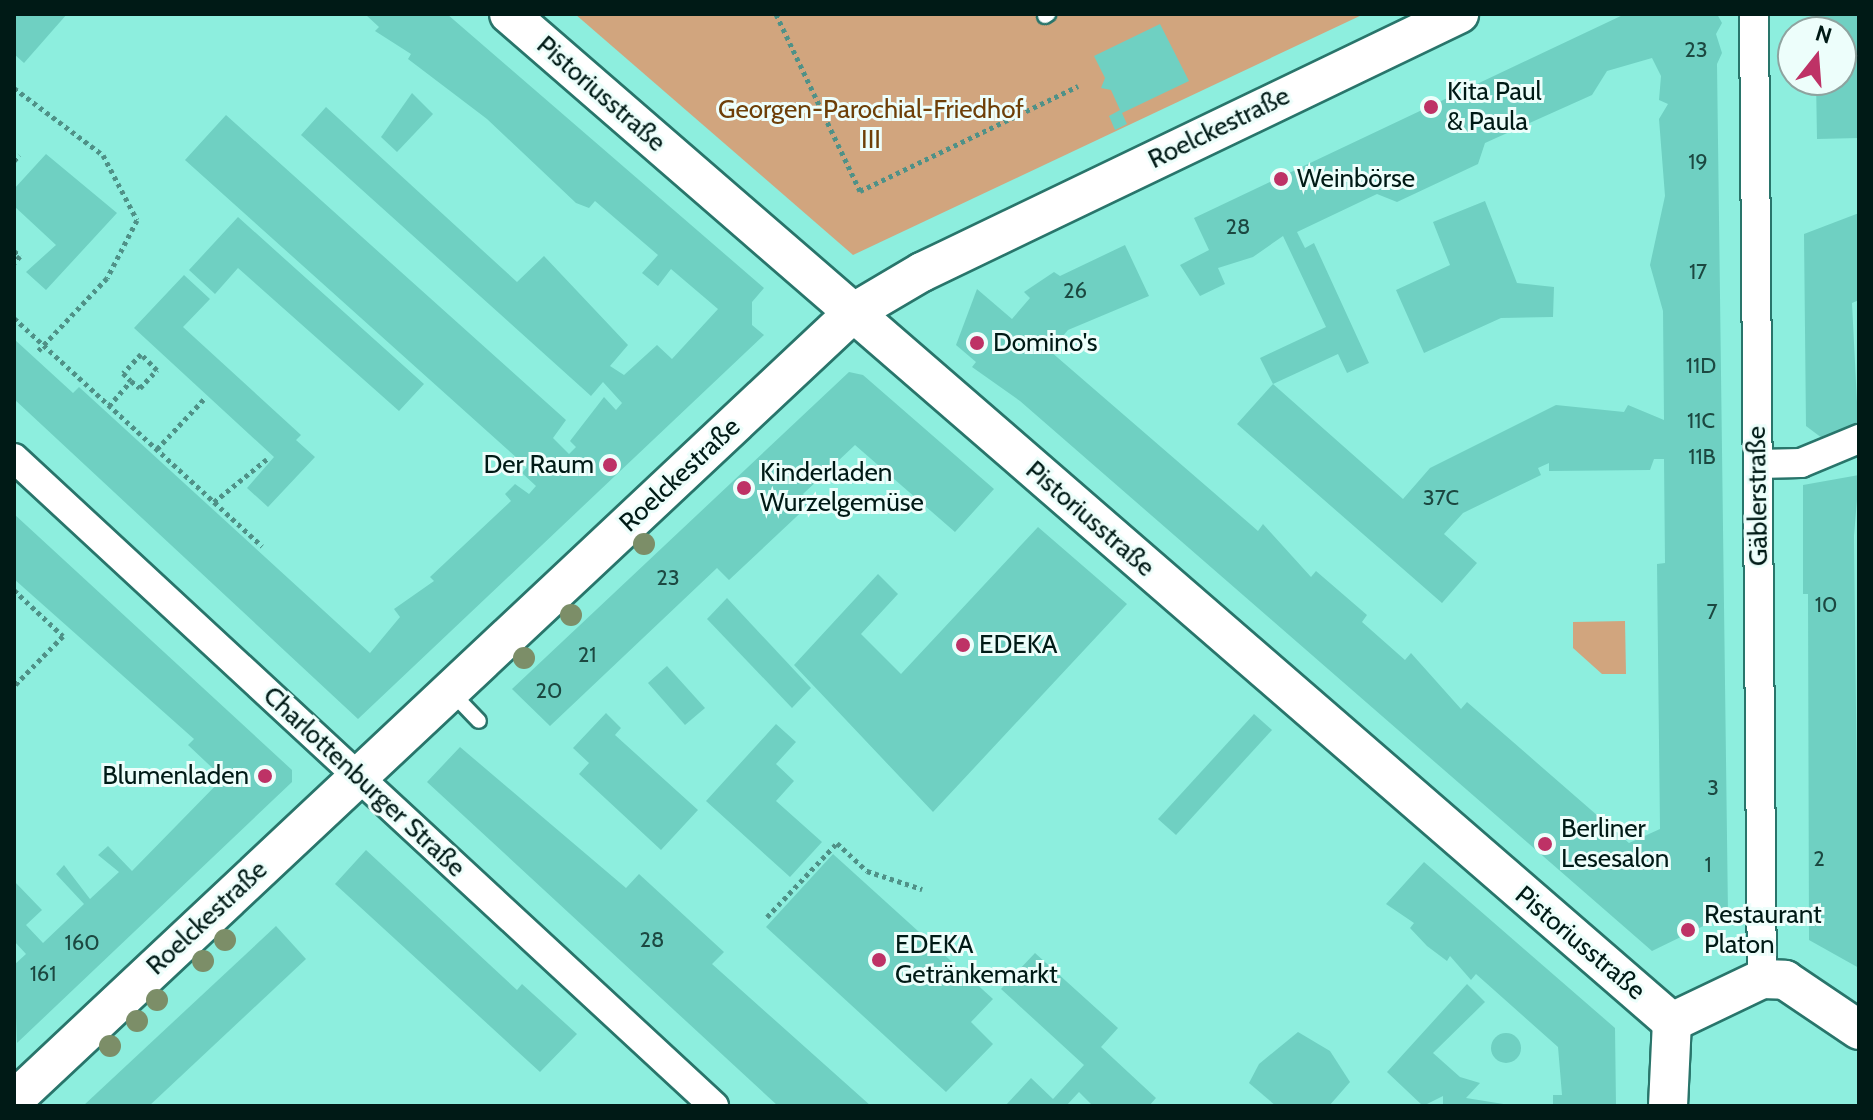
<!DOCTYPE html>
<html>
<head>
<meta charset="utf-8">
<style>
  body { margin:0 }
  #map { position:relative; width:1873px; height:1120px; overflow:hidden; background:#8deede; font-family:Cabin,sans-serif }
  div>[style] { position:absolute }
  [style*='--x'] { left:calc(var(--x)*1px); top:calc(var(--y)*1px); width:calc(var(--w)*1px); rotate:calc(var(--a)*1deg) }
  .green>* { inset:0; background:#d1a57e }
  .building>* { inset:0; background:#6fd0c2 }
  .round { border-radius:50% }
  .path>* { height:5px; margin-top:-2.5px; transform-origin:0; background:repeating-linear-gradient(90deg,#4f9187 0 4px,transparent 0 8px) }
  .roads { filter:drop-shadow(2px 0 #29756b) drop-shadow(-2px 0 #29756b) drop-shadow(0 2px #29756b) drop-shadow(0 -2px #29756b) }
  .lane>* { height:14px; margin:-7px; padding:0 7px; transform-origin:7px; border-radius:7px; background:#fff }
  .street>* { height:28px; margin:-14px; padding:0 14px; transform-origin:14px; border-radius:14px; background:#fff }
  .secondary>* { height:38px; margin:-19px; padding:0 19px; transform-origin:19px; border-radius:19px; background:#fff }
  .trees>* { width:22px; height:22px; margin:-11px; border-radius:50%; background:#7c8e68 }
  .dots>* { width:22px; height:22px; translate:-50% -50%; box-sizing:border-box; border:4px solid #edfefb; border-radius:50% }
  span { translate:-50% -50%; white-space:nowrap; text-align:center; line-height:1.15; -webkit-text-stroke:6px #edfefb; paint-order:stroke }
  .number-label { font-size:22px; color:#1c4841 }
  .number-label span { -webkit-text-stroke-width:0 }
  .poi-label { font-size:26px; color:#001a16 }
  .left { translate:0 -50%; text-align:left }
  .right { translate:-100% -50%; text-align:right }
  .street-label { font-size:26px; color:#001a16 }
  .park-label { font-size:26px; color:#6e3f08 }
  .frame { position:absolute; inset:0; border:16px solid #001a16; pointer-events:none }
  .north { position:absolute; left:1777px; top:16px; width:80px; height:80px; box-sizing:border-box; background:#edfefb; border:2px solid #8ea39f; border-radius:50%; rotate:17deg; font-size:22px; font-weight:700; line-height:32px; text-align:center; color:#001a16 }
  .north::after { content:''; display:block; margin:auto; width:28px; height:36px; background:#be3266; clip-path:polygon(50% 0,100% 100%,50% 72%,0 100%) }
</style>
</head>
<body>
<div id="map">
  <div class="green">
    <i style="clip-path:polygon(575px 14px,1364px 14px,853px 255px)"></i>
    <i style="clip-path:polygon(1625px 621px,1626px 674px,1602px 674px,1573px 648px,1573px 622px)"></i>
  </div>
  <div class="building">
    <i style="clip-path:polygon(14px 14px,67px 14px,24px 63px,14px 54px)"></i>
    <i style="clip-path:polygon(355px 14px,447px 14px,764px 288px,752px 302px,752px 325px,764px 335px,358px 719px,14px 399px,14px 339px,73px 393px,79px 387px,370px 653px,400px 617px,394px 609px,434px 581px,430px 577px,511px 501px,505px 494px,515px 484px,529px 494px,536px 486px,522px 473px,527px 467px,185px 160px,226px 115px,566px 420px,553px 438px,569px 454px,576px 447px,570px 441px,604px 397px,616px 410px,622px 403px,603px 382px,591px 396px,301px 135px,326px 107px,517px 282px,544px 256px,628px 345px,610px 366px,624px 375px,657px 345px,672px 359px,718px 309px,671px 269px,658px 286px,642px 273px,658px 255px,595px 201px,589px 208px,576px 203px,487px 119px,408px 59px,411px 54px,375px 31px,379px 27px,366px 15px)"></i>
    <i style="clip-path:polygon(1625px 14px,1717px 14px,1722px 23px,1716px 34px,1722px 53px,1717px 64px,1728px 914px,1652px 951px,1020px 401px,972px 367px,976px 362px,956px 345px,977px 289px,1012px 319px,1030px 298px,1024px 292px,1054px 272px,1060px 276px,1125px 245px,1149px 296px,1068px 330px,1050px 351px,1250px 524px,1258px 531px,1263px 524px,1311px 577px,1316px 571px,1367px 615px,1362px 622px,1405px 660px,1411px 653px,1461px 709px,1467px 702px,1629px 843px,1660px 829px,1657px 564px,1665px 563px,1664px 459px,1654px 459px,1650px 470px,1549px 471px,1549px 463px,1538px 468px,1541px 475px,1463px 513px,1444px 534px,1477px 563px,1442px 603px,1237px 424px,1273px 384px,1403px 499px,1430px 468px,1556px 405px,1624px 412px,1628px 405px,1664px 420px,1663px 311px,1650px 265px,1665px 196px,1659px 119px,1668px 104px,1659px 100px,1661px 76px,1652px 58px,1607px 71px,1592px 95px,1485px 143px,1478px 164px,1397px 202px,1377px 194px,1297px 232px,1305px 248px,1314px 243px,1369px 363px,1347px 373px,1338px 354px,1273px 384px,1260px 358px,1326px 327px,1283px 236px,1253px 257px,1218px 268px,1225px 284px,1200px 296px,1180px 265px,1209px 250px,1194px 218px)"></i>
    <i style="clip-path:polygon(1815px 14px,1859px 14px,1859px 138px,1817px 139px,1816px 80px,1841px 80px,1841px 32px,1815px 32px)"></i>
    <i style="clip-path:polygon(1160px 24px,1189px 81px,1122px 113px,1127px 124px,1115px 130px,1109px 116px,1120px 110px,1111px 90px,1101px 88px,1105px 78px,1094px 56px)"></i>
    <i style="clip-path:polygon(412px 93px,433px 114px,397px 152px,381px 137px)"></i>
    <i style="clip-path:polygon(46px 154px,117px 213px,46px 290px,26px 272px,56px 245px,14px 206px,14px 189px)"></i>
    <i style="clip-path:polygon(1485px 201px,1517px 283px,1554px 287px,1553px 317px,1501px 318px,1424px 353px,1396px 290px,1450px 265px,1433px 222px)"></i>
    <i style="clip-path:polygon(1859px 213px,1859px 300px,1852px 303px,1858px 422px,1822px 438px,1806px 426px,1804px 234px)"></i>
    <i style="clip-path:polygon(238px 217px,424px 384px,399px 411px,238px 268px,215px 294px,189px 270px)"></i>
    <i style="clip-path:polygon(184px 275px,210px 299px,183px 327px,301px 435px,296px 440px,315px 457px,268px 507px,247px 488px,274px 457px,134px 328px)"></i>
    <i style="clip-path:polygon(849px 372px,863px 375px,994px 489px,955px 532px,855px 445px,803px 494px,811px 503px,729px 580px,717px 568px,550px 726px,512px 689px)"></i>
    <i style="clip-path:polygon(1859px 475px,1854px 536px,1859px 968px,1809px 940px,1808px 594px,1803px 594px,1803px 485px)"></i>
    <i style="clip-path:polygon(14px 514px,292px 770px,292px 782px,17px 1043px,14px 965px,26px 954px,14px 941px,14px 881px,42px 910px,26px 925px,43px 943px,84px 904px,56px 874px,64px 865px,90px 899px,119px 872px,98px 855px,108px 846px,132px 871px,223px 778px,188px 745px,194px 739px,14px 579px)"></i>
    <i style="clip-path:polygon(1038px 527px,1127px 604px,933px 812px,794px 665px,878px 574px,898px 594px,861px 634px,901px 674px)"></i>
    <i style="clip-path:polygon(727px 598px,811px 688px,792px 708px,707px 619px)"></i>
    <i style="clip-path:polygon(667px 666px,705px 708px,685px 725px,648px 683px)"></i>
    <i style="clip-path:polygon(606px 713px,621px 728px,615px 735px,698px 810px,661px 850px,579px 774px,589px 763px,573px 748px)"></i>
    <i style="clip-path:polygon(1254px 714px,1272px 730px,1176px 835px,1158px 819px)"></i>
    <i style="clip-path:polygon(776px 724px,796px 742px,776px 764px,794px 781px,776px 801px,822px 842px,790px 877px,706px 801px)"></i>
    <i style="clip-path:polygon(460px 747px,626px 888px,639px 874px,724px 952px,712px 964px,871px 1106px,778px 1106px,427px 782px)"></i>
    <i style="clip-path:polygon(366px 850px,517px 990px,522px 984px,577px 1034px,540px 1072px,335px 884px)"></i>
    <i style="clip-path:polygon(833px 854px,993px 999px,971px 1022px,993px 1044px,946px 1092px,766px 927px)"></i>
    <i style="clip-path:polygon(1424px 862px,1615px 1028px,1616px 1106px,1553px 1106px,1553px 1095px,1562px 1095px,1558px 1047px,1476px 974px,1471px 980px,1450px 956px,1447px 961px,1427px 946px,1410px 928px,1414px 923px,1386px 904px)"></i>
    <i style="clip-path:polygon(276px 926px,306px 959px,149px 1106px,83px 1106px)"></i>
    <i style="clip-path:polygon(1035px 953px,1118px 1028px,1101px 1047px,1156px 1098px,1149px 1106px,1093px 1106px,1079px 1092px,1066px 1106px,1005px 1106px,1031px 1078px,1053px 1099px,1084px 1065px,1001px 989px)"></i>
    <i style="clip-path:polygon(1467px 984px,1485px 1002px,1433px 1053px,1460px 1077px,1480px 1083px,1466px 1098px,1516px 1106px,1443px 1106px,1443px 1096px,1423px 1106px,1387px 1072px)"></i>
    <i style="clip-path:polygon(1298px 1032px,1330px 1051px,1350px 1082px,1329px 1106px,1276px 1106px,1249px 1083px,1259px 1064px)"></i>
    <i class="round" style="left:1491px;top:1033px;width:30px;height:30px"></i>
  </div>
  <div class="path">
    <i style="--x:776;--y:14;--w:196;--a:64.6"></i>
    <i style="--x:860;--y:191;--w:242;--a:-25.7"></i>
    <i style="--x:14;--y:88;--w:111;--a:37"></i>
    <i style="--x:103;--y:155;--w:73;--a:62.4"></i>
    <i style="--x:137;--y:220;--w:65;--a:117.3"></i>
    <i style="--x:107;--y:278;--w:102;--a:133.4"></i>
    <i style="--x:14;--y:161;--w:8;--a:-50"></i>
    <i style="--x:14;--y:251;--w:8;--a:40"></i>
    <i style="--x:20;--y:256;--w:9;--a:131"></i>
    <i style="--x:14;--y:318;--w:337;--a:42.6"></i>
    <i style="--x:109;--y:406;--w:33;--a:-49"></i>
    <i style="--x:131;--y:381;--w:11;--a:38"></i>
    <i style="--x:140;--y:388;--w:25;--a:-47"></i>
    <i style="--x:157;--y:370;--w:23;--a:-135"></i>
    <i style="--x:141;--y:354;--w:26;--a:133"></i>
    <i style="--x:123;--y:373;--w:11;--a:45"></i>
    <i style="--x:157;--y:449;--w:69;--a:-46.8"></i>
    <i style="--x:214;--y:502;--w:68;--a:-39.1"></i>
    <i style="--x:14;--y:590;--w:67;--a:43.2"></i>
    <i style="--x:63;--y:636;--w:70;--a:134.4"></i>
    <i style="--x:767;--y:917;--w:102;--a:-46.6"></i>
    <i style="--x:837;--y:843;--w:41;--a:43"></i>
    <i style="--x:867;--y:871;--w:58;--a:18.1"></i>
  </div>
  <div class="roads">
    <div class="lane">
      <i style="--x:1045;--y:16;--w:4;--a:-34"></i>
      <i style="--x:451;--y:692;--w:40;--a:46"></i>
    </div>
    <div class="street">
      <i style="--x:1754;--y:14;--w:965;--a:89.53"></i>
      <i style="--x:14;--y:458;--w:954;--a:42.79"></i>
      <i style="--x:1758;--y:464;--w:43;--a:-1.3"></i>
      <i style="--x:1801;--y:463;--w:63;--a:-22.5"></i>
    </div>
    <div class="secondary">
      <i style="--x:509;--y:14;--w:1539;--a:40.92"></i>
      <i style="--x:14;--y:1100;--w:1152;--a:-43.17"></i>
      <i style="--x:854;--y:312;--w:79;--a:-30.5"></i>
      <i style="--x:922;--y:272;--w:596;--a:-25.66"></i>
      <i style="--x:1668;--y:1106;--w:84;--a:-87.3"></i>
      <i style="--x:1672;--y:1022;--w:100;--a:-25.5"></i>
      <i style="--x:1762;--y:979;--w:23;--a:2"></i>
      <i style="--x:1785;--y:980;--w:89;--a:34"></i>
    </div>
  </div>
  <div class="trees">
    <i style="left:644px;top:544px"></i>
    <i style="left:571px;top:615px"></i>
    <i style="left:524px;top:658px"></i>
    <i style="left:225px;top:940px"></i>
    <i style="left:203px;top:961px"></i>
    <i style="left:157px;top:1000px"></i>
    <i style="left:137px;top:1021px"></i>
    <i style="left:110px;top:1046px"></i>
  </div>
  <div class="dots">
    <i style="left:1431px;top:107px;background:#be3266"></i>
    <i style="left:1281px;top:179px;background:#be3266"></i>
    <i style="left:977px;top:343px;background:#be3266"></i>
    <i style="left:610px;top:465px;background:#be3266"></i>
    <i style="left:744px;top:488px;background:#be3266"></i>
    <i style="left:963px;top:645px;background:#be3266"></i>
    <i style="left:265px;top:776px;background:#be3266"></i>
    <i style="left:1545px;top:844px;background:#be3266"></i>
    <i style="left:1688px;top:930px;background:#be3266"></i>
    <i style="left:879px;top:960px;background:#be3266"></i>
  </div>
  <div class="number-label">
    <span style="left:1696px;top:50px">23</span>
    <span style="left:1698px;top:162px">19</span>
    <span style="left:1238px;top:227px">28</span>
    <span style="left:1698px;top:272px">17</span>
    <span style="left:1075px;top:291px">26</span>
    <span style="left:1701px;top:366px">11D</span>
    <span style="left:1701px;top:421px">11C</span>
    <span style="left:1702px;top:457px">11B</span>
    <span style="left:1441px;top:498px">37C</span>
    <span style="left:668px;top:578px">23</span>
    <span style="left:1826px;top:605px">10</span>
    <span style="left:1712px;top:612px">7</span>
    <span style="left:587px;top:655px">21</span>
    <span style="left:549px;top:691px">20</span>
    <span style="left:1713px;top:788px">3</span>
    <span style="left:1819px;top:859px">2</span>
    <span style="left:1708px;top:865px">1</span>
    <span style="left:652px;top:940px">28</span>
    <span style="left:82px;top:943px">160</span>
    <span style="left:43px;top:974px">161</span>
  </div>
  <div class="poi-label">
    <span class="left" style="left:1447px;top:107px">Kita Paul<br>&amp; Paula</span>
    <span class="left" style="left:1297px;top:179px">Weinbörse</span>
    <span class="left" style="left:993px;top:343px">Domino's</span>
    <span class="right" style="left:594px;top:465px">Der Raum</span>
    <span class="left" style="left:760px;top:488px">Kinderladen<br>Wurzelgemüse</span>
    <span class="left" style="left:979px;top:645px">EDEKA</span>
    <span class="right" style="left:249px;top:776px">Blumenladen</span>
    <span class="left" style="left:1561px;top:844px">Berliner<br>Lesesalon</span>
    <span class="left" style="left:1704px;top:930px">Restaurant<br>Platon</span>
    <span class="left" style="left:895px;top:960px">EDEKA<br>Getränkemarkt</span>
  </div>
  <div class="street-label">
    <span style="left:601px;top:94px;rotate:41deg">Pistoriusstraße</span>
    <span style="left:1219px;top:128px;rotate:-26deg">Roelckestraße</span>
    <span style="left:680px;top:475px;rotate:-43deg">Roelckestraße</span>
    <span style="left:1758px;top:496px;rotate:-91deg">Gäblerstraße</span>
    <span style="left:1090px;top:519px;rotate:41deg">Pistoriusstraße</span>
    <span style="left:364px;top:782px;rotate:43deg">Charlottenburger Straße</span>
    <span style="left:207px;top:918px;rotate:-43deg">Roelckestraße</span>
    <span style="left:1580px;top:943px;rotate:40deg">Pistoriusstraße</span>
  </div>
  <div class="park-label">
    <span style="left:871px;top:125px">Georgen-Parochial-Friedhof<br>III</span>
  </div>
  <div class="frame"></div>
  <div class="north">N</div>
</div>
</body>
</html>
